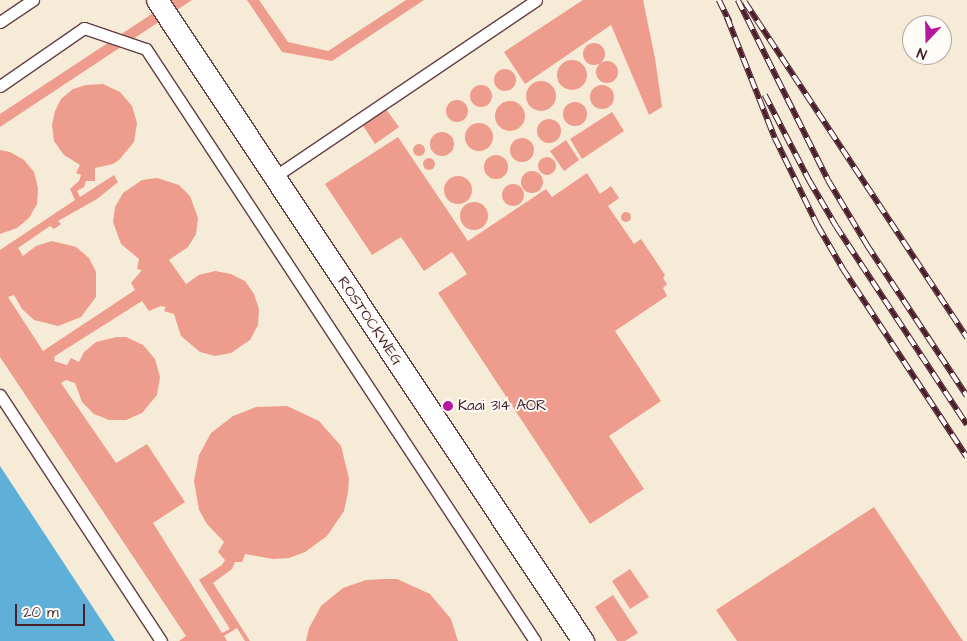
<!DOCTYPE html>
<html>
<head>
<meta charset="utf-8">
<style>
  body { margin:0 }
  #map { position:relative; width:967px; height:641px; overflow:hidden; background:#f6ebd7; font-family:"Architects Daughter",sans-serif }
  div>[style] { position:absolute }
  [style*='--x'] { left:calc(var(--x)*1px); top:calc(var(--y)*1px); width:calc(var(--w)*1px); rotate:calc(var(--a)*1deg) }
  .water>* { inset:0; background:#5eb0d9 }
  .building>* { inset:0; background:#ee9c8d }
  .round { border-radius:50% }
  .roads { filter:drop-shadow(1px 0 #643e45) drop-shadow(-1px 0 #643e45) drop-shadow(0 1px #643e45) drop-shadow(0 -1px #643e45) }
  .service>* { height:11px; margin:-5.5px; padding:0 5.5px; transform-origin:5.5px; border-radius:5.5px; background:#fff }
  .minor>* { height:21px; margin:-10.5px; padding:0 10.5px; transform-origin:10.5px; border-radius:10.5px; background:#fff }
  .rail>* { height:5.5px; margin-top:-2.75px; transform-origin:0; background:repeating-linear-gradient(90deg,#fdfcf7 0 11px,#4a1f2b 0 22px); box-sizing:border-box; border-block:1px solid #4a1f2b }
  .dots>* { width:14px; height:14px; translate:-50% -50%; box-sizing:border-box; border:2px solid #fdfcf7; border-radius:50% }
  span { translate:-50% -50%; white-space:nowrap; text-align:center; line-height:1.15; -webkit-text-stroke:4px #fdfcf7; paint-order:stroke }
  .street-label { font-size:15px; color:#4a1f2b }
  .poi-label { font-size:15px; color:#4a1f2b }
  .left { translate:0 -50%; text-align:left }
  .north { position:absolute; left:902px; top:15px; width:50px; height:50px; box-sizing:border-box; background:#fdfcf7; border:1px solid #b5a4a5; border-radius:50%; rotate:201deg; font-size:14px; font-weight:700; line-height:20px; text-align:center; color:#4a1f2b }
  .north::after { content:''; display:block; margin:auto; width:18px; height:22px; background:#b5179e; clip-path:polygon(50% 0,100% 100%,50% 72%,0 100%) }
  .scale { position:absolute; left:15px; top:604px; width:70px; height:22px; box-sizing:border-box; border:2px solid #4a1f2b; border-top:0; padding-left:6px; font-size:15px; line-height:18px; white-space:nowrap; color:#4a1f2b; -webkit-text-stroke:4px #fdfcf7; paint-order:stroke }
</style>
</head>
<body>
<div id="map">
  <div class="water">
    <i style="clip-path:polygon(0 466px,115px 641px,0 641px)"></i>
  </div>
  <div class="building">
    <i style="clip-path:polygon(173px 0,192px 0,0 127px,0 114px)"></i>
    <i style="clip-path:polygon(247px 0,259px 0,288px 42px,328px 51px,406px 0,424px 0,332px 61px,282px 52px)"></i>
    <i style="clip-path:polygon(583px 0,643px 0,655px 58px,662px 107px,649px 115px,611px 25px,525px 84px,504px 52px)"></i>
    <i class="round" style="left:583px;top:43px;width:22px;height:22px"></i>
    <i class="round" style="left:557px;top:60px;width:30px;height:30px"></i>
    <i class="round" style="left:596px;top:61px;width:22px;height:22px"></i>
    <i class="round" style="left:494px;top:69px;width:22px;height:22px"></i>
    <i class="round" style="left:526px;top:81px;width:30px;height:30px"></i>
    <i style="clip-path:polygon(103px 84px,120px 92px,132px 106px,137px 123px,134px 142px,119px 160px,113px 164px,95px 168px,95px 181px,86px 181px,84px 187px,77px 191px,80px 197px,114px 175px,118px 182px,97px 199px,58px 221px,61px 224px,54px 229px,50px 226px,18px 248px,23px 256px,36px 246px,52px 241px,76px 247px,89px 258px,96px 272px,96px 297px,81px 317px,58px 326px,34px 320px,22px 309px,14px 295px,8px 297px,43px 351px,135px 290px,131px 283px,142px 270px,137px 269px,139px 259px,121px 244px,113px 222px,115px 207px,123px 193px,142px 180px,157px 178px,179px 185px,190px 196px,198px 218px,196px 234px,188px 247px,169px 260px,186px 284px,199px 275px,215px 271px,231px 274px,245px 281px,254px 294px,259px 309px,258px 325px,250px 340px,231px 353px,215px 356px,200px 352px,181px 336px,174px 314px,164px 311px,166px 307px,161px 306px,149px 311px,142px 301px,55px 356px,54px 361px,67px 365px,71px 358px,79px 362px,84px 352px,96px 342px,117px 337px,126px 337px,143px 345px,155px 359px,160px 377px,157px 395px,142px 413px,126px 420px,109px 420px,94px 414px,82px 402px,75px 383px,66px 380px,61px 383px,116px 463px,147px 444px,185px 502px,153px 523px,222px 633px,230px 629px,199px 580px,222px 565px,225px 560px,218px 552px,224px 542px,207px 524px,199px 510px,194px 481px,199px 455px,211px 433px,233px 416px,246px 411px,256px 407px,287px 406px,319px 421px,341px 446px,349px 478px,348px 492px,344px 511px,327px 536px,305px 552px,289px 558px,273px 559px,245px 554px,242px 562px,235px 562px,232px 569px,213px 583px,250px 641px,245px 641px,237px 628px,224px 636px,227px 641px,179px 641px,186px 636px,0 357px,0 250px,75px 200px,70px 189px,79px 181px,81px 175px,76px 173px,80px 165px,64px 155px,54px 141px,52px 125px,55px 111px,61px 99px,73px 89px,86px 85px)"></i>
    <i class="round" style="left:590px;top:85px;width:24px;height:24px"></i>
    <i class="round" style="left:470px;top:85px;width:22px;height:22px"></i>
    <i class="round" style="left:446px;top:100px;width:22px;height:22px"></i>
    <i class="round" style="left:495px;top:101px;width:30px;height:30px"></i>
    <i class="round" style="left:563px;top:102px;width:24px;height:24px"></i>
    <i style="clip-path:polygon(383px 105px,399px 127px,375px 144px,360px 121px)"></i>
    <i style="clip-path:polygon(612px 112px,624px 131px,582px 159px,570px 139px)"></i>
    <i class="round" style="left:537px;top:119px;width:24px;height:24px"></i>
    <i class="round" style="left:465px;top:123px;width:28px;height:28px"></i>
    <i class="round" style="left:430px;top:132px;width:24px;height:24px"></i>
    <i style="clip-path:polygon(398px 137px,468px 241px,546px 189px,552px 197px,587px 173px,600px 194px,611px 186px,619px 198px,608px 206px,634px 244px,641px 239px,665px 275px,663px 278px,667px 284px,663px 288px,667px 296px,615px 331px,661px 401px,609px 436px,644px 489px,590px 524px,438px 293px,467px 274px,452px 252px,424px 271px,401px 237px,372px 255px,325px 184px)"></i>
    <i class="round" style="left:510px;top:138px;width:24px;height:24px"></i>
    <i style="clip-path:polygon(566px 140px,579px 160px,564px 171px,550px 151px)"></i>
    <i class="round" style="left:413px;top:144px;width:12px;height:12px"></i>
    <i style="clip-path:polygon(0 150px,10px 152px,24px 160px,34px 172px,38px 188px,37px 204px,29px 218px,17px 228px,0 234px)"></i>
    <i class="round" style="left:484px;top:155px;width:24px;height:24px"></i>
    <i class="round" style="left:538px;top:157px;width:18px;height:18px"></i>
    <i class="round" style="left:423px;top:158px;width:12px;height:12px"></i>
    <i class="round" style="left:521px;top:171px;width:22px;height:22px"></i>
    <i class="round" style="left:444px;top:176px;width:28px;height:28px"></i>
    <i class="round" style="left:502px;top:184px;width:22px;height:22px"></i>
    <i class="round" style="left:460px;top:202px;width:28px;height:28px"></i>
    <i class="round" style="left:621px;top:212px;width:10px;height:10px"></i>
    <i style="clip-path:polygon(874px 507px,963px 641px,737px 641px,716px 610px)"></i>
    <i style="clip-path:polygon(630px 569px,649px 597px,630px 609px,612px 581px)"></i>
    <i style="clip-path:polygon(382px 579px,397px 579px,430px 594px,451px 619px,458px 641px,306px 641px,309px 628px,321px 606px,343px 588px,366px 580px)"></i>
    <i style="clip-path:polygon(613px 595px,638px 633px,625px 641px,617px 641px,595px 607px)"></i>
  </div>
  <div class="roads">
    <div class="service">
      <i style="--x:0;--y:22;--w:40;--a:-34"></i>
      <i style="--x:0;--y:86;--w:102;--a:-34.6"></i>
      <i style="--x:84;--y:28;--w:65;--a:18.7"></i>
      <i style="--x:146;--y:49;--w:708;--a:56.69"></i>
      <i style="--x:274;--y:177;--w:316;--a:-34"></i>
      <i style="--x:0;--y:395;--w:294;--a:56.8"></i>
    </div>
    <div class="minor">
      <i style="--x:157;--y:0;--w:770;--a:56.39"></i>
    </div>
  </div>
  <div class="rail">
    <i style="--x:719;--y:0;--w:25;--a:64"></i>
    <i style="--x:738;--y:0;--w:201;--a:63.4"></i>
    <i style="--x:828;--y:180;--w:76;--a:59"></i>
    <i style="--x:867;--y:245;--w:181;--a:56.5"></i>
    <i style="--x:745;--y:2;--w:403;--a:56.5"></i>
    <i style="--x:727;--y:17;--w:130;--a:68.4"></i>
    <i style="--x:775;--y:138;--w:98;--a:64"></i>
    <i style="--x:818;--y:226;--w:50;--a:59.8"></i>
    <i style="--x:843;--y:269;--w:225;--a:56.6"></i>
    <i style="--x:765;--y:95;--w:96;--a:62.6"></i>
    <i style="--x:809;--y:180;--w:53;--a:59.6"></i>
    <i style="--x:836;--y:226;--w:238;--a:56.6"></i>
  </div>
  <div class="dots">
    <i style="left:448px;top:406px;background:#b5179e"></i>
  </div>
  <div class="street-label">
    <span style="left:370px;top:321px;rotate:56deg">ROSTOCKWEG</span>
  </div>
  <div class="poi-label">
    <span class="left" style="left:458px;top:406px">Kaai 314 AOR</span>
  </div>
  <div class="north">N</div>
  <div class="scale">20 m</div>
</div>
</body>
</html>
